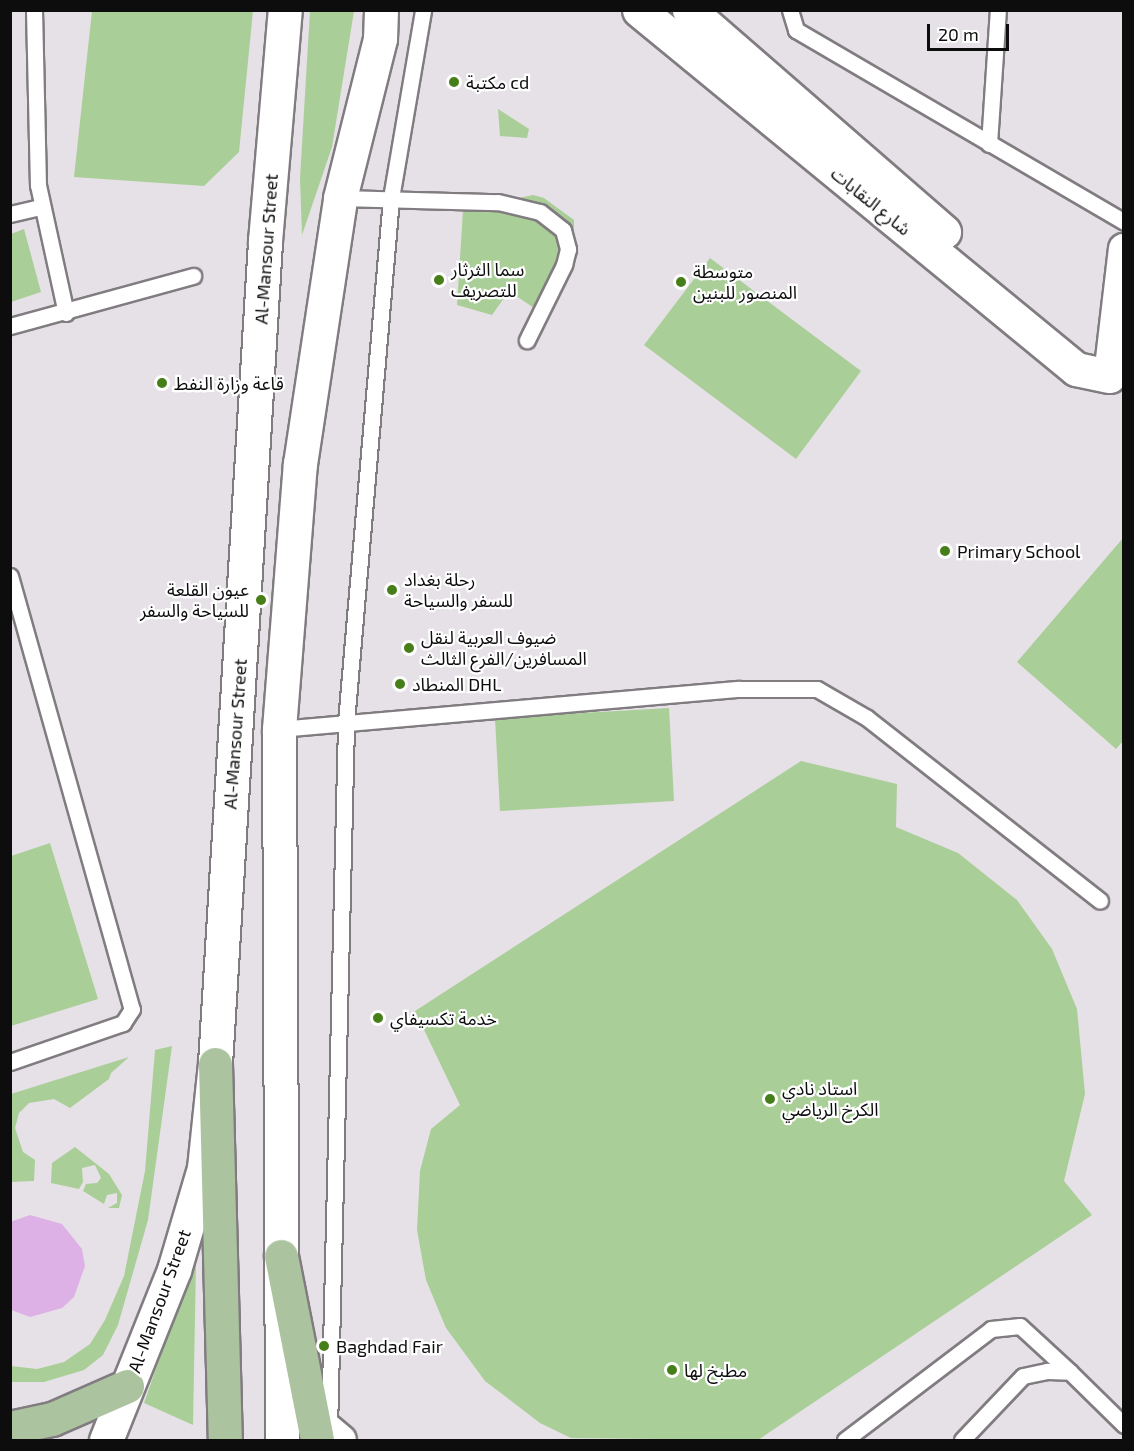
<!DOCTYPE html>
<html>
<head>
<meta charset="utf-8">
<style>
  body { margin:0 }
  #map { position:relative; width:1134px; height:1451px; overflow:hidden; background:#e6e1e7; font-family:"Exo 2","Noto Sans Arabic",sans-serif }
  div>[style] { position:absolute }
  [style*='--x'] { left:calc(var(--x)*1px); top:calc(var(--y)*1px); width:calc(var(--w)*1px); rotate:calc(var(--a)*1deg) }
  .green>* { inset:0; background:#aace97 }
  .water>* { inset:0; background:#ddb1e5 }
  .roads { filter:drop-shadow(2px 0 #807c80) drop-shadow(-2px 0 #807c80) drop-shadow(0 2px #807c80) drop-shadow(0 -2px #807c80) }
  .lane>* { height:15px; margin:-7.5px; padding:0 7.5px; transform-origin:7.5px; border-radius:7.5px; background:#fff }
  .street>* { height:30px; margin:-15px; padding:0 15px; transform-origin:15px; border-radius:15px; background:#fff }
  .secondary>* { height:33px; margin:-16.5px; padding:0 16.5px; transform-origin:16.5px; border-radius:16.5px; background:#fff }
  .primary>* { height:33px; margin:-16.5px; padding:0 16.5px; transform-origin:16.5px; border-radius:16.5px; background:#acc3a0 }
  .dots>* { width:16px; height:16px; translate:-50% -50%; box-sizing:border-box; border:3px solid #fff; border-radius:50% }
  span { translate:-50% -50%; white-space:nowrap; text-align:center; line-height:1.15; -webkit-text-stroke:4.5px #fff; paint-order:stroke }
  .poi-label { font-size:18px; color:#0e0d0e }
  .left { translate:0 -50%; text-align:left }
  .right { translate:-100% -50%; text-align:right }
  .street-label { font-size:18px; color:#0e0d0e }
  .frame { position:absolute; inset:0; border:12px solid #0e0d0e; pointer-events:none }
  .scale { position:absolute; left:927px; top:24px; width:82px; height:27px; box-sizing:border-box; border:3px solid #0e0d0e; border-top:0; padding-left:8px; font-size:18px; line-height:21px; white-space:nowrap; color:#0e0d0e; -webkit-text-stroke:4px #fff; paint-order:stroke }
</style>
</head>
<body>
<div id="map">
  <div class="green">
    <i style="clip-path:polygon(92px 11px,253px 11px,239px 152px,204px 186px,74px 177px)"></i>
    <i style="clip-path:polygon(310px 11px,354px 11px,332px 147px,302px 235px,300px 178px)"></i>
    <i style="clip-path:polygon(498px 109px,529px 129px,527px 138px,500px 136px)"></i>
    <i style="clip-path:polygon(533px 195px,544px 198px,574px 220px,574px 241px,534px 308px,509px 291px,492px 315px,457px 305px,463px 210px)"></i>
    <i style="clip-path:polygon(24px 229px,41px 292px,11px 302px,11px 234px)"></i>
    <i style="clip-path:polygon(710px 258px,861px 371px,796px 459px,644px 345px)"></i>
    <i style="clip-path:polygon(1123px 538px,1124px 740px,1116px 749px,1017px 662px)"></i>
    <i style="clip-path:polygon(669px 708px,674px 801px,500px 811px,495px 718px)"></i>
    <i style="clip-path:polygon(801px 761px,897px 784px,896px 827px,958px 853px,1017px 900px,1052px 949px,1077px 1009px,1085px 1094px,1064px 1181px,1092px 1215px,758px 1440px,571px 1438px,540px 1423px,485px 1381px,446px 1328px,426px 1280px,417px 1230px,420px 1171px,431px 1129px,460px 1105px,415px 1011px)"></i>
    <i style="clip-path:polygon(50px 843px,98px 999px,11px 1026px,11px 856px)"></i>
    <i style="clip-path:polygon(172px 1046px,148px 1220px,118px 1325px,103px 1355px,84px 1370px,44px 1382px,11px 1382px,11px 1366px,37px 1369px,64px 1362px,90px 1344px,105px 1320px,124px 1276px,145px 1171px,155px 1050px)"></i>
    <i style="clip-path:polygon(129px 1057px,111px 1073px,109px 1079px,70px 1108px,54px 1099px,29px 1103px,19px 1113px,15px 1128px,23px 1152px,35px 1160px,34px 1181px,11px 1182px,11px 1094px)"></i>
    <i style="clip-path:polygon(75px 1147px,109px 1174px,122px 1195px,119px 1208px,108px 1208px,117px 1203px,117px 1193px,107px 1195px,104px 1204px,83px 1191px,86px 1184px,97px 1183px,101px 1178px,95px 1165px,82px 1168px,83px 1182px,79px 1189px,51px 1183px,52px 1163px)"></i>
    <i style="clip-path:polygon(194px 1260px,196px 1262px,193px 1425px,144px 1403px)"></i>
  </div>
  <div class="water">
    <i style="clip-path:polygon(30px 1215px,62px 1224px,82px 1249px,85px 1266px,74px 1297px,62px 1308px,30px 1317px,11px 1310px,10px 1222px)"></i>
  </div>
  <div class="roads">
    <div class="lane">
      <i style="--x:34;--y:10;--w:175;--a:88.7"></i>
      <i style="--x:38;--y:185;--w:131;--a:77.7"></i>
      <i style="--x:790;--y:10;--w:21;--a:73"></i>
      <i style="--x:796;--y:30;--w:380;--a:30.3"></i>
      <i style="--x:989;--y:144;--w:134;--a:-86.2"></i>
      <i style="--x:340;--y:198;--w:158;--a:1.5"></i>
      <i style="--x:498;--y:202;--w:43;--a:13.4"></i>
      <i style="--x:540;--y:212;--w:29;--a:38"></i>
      <i style="--x:563;--y:230;--w:20;--a:75"></i>
      <i style="--x:568;--y:249;--w:16;--a:104"></i>
      <i style="--x:564;--y:265;--w:84;--a:116.3"></i>
      <i style="--x:10;--y:214;--w:32;--a:-13"></i>
      <i style="--x:10;--y:326;--w:190;--a:-15.3"></i>
      <i style="--x:10;--y:576;--w:450;--a:74.3"></i>
      <i style="--x:132;--y:1009;--w:17;--a:123"></i>
      <i style="--x:123;--y:1023;--w:120;--a:161"></i>
      <i style="--x:279;--y:729;--w:462;--a:-5"></i>
      <i style="--x:739;--y:689;--w:78;--a:0"></i>
      <i style="--x:817;--y:689;--w:58;--a:30.1"></i>
      <i style="--x:867;--y:718;--w:296;--a:38.1"></i>
      <i style="--x:329;--y:1430;--w:708;--a:-88.62"></i>
      <i style="--x:346;--y:722;--w:526;--a:-85.09"></i>
      <i style="--x:391;--y:198;--w:191;--a:-80.3"></i>
      <i style="--x:845;--y:1440;--w:183;--a:-37.2"></i>
      <i style="--x:991;--y:1329;--w:29;--a:-6"></i>
      <i style="--x:1020;--y:1326;--w:68;--a:42.6"></i>
      <i style="--x:962;--y:1440;--w:88;--a:-46.4"></i>
      <i style="--x:1023;--y:1376;--w:25;--a:-12"></i>
      <i style="--x:1047;--y:1371;--w:23;--a:2"></i>
      <i style="--x:1070;--y:1372;--w:76;--a:44.5"></i>
    </div>
    <div class="street">
      <i style="--x:1109;--y:376;--w:128;--a:-83.3"></i>
      <i style="--x:311;--y:1415;--w:39;--a:40"></i>
    </div>
    <div class="secondary">
      <i style="--x:639;--y:10;--w:566;--a:39.4"></i>
      <i style="--x:1076;--y:369;--w:34;--a:12"></i>
      <i style="--x:689;--y:10;--w:338;--a:41"></i>
      <i style="--x:106;--y:1440;--w:183;--a:-68.2"></i>
      <i style="--x:174;--y:1270;--w:106;--a:-73.6"></i>
      <i style="--x:204;--y:1168;--w:105;--a:-84"></i>
      <i style="--x:215;--y:1064;--w:825;--a:-86.52"></i>
      <i style="--x:265;--y:241;--w:232;--a:-85.1"></i>
      <i style="--x:282;--y:1440;--w:711;--a:-90.24"></i>
      <i style="--x:279;--y:729;--w:266;--a:-85.5"></i>
      <i style="--x:300;--y:464;--w:269;--a:-81.4"></i>
      <i style="--x:340;--y:198;--w:164;--a:-75.9"></i>
      <i style="--x:380;--y:39;--w:29;--a:-88"></i>
    </div>
    <div class="primary">
      <i style="--x:215;--y:1064;--w:376;--a:88.5"></i>
      <i style="--x:281;--y:1256;--w:187;--a:78.9"></i>
      <i style="--x:10;--y:1428;--w:43;--a:-12.1"></i>
      <i style="--x:52;--y:1419;--w:82;--a:-23.7"></i>
    </div>
  </div>
  <div class="dots">
    <i style="left:454px;top:82px;background:#467f1a"></i>
    <i style="left:439px;top:280px;background:#467f1a"></i>
    <i style="left:681px;top:282px;background:#467f1a"></i>
    <i style="left:162px;top:383px;background:#467f1a"></i>
    <i style="left:945px;top:551px;background:#467f1a"></i>
    <i style="left:392px;top:590px;background:#467f1a"></i>
    <i style="left:261px;top:600px;background:#467f1a"></i>
    <i style="left:409px;top:648px;background:#467f1a"></i>
    <i style="left:400px;top:684px;background:#467f1a"></i>
    <i style="left:378px;top:1018px;background:#467f1a"></i>
    <i style="left:770px;top:1099px;background:#467f1a"></i>
    <i style="left:324px;top:1346px;background:#467f1a"></i>
    <i style="left:672px;top:1370px;background:#467f1a"></i>
  </div>
  <div class="poi-label">
    <span class="left" style="left:466px;top:82px">مكتبة cd</span>
    <span class="left" style="left:451px;top:280px">سما الثرثار<br>للتصريف</span>
    <span class="left" style="left:693px;top:282px">متوسطة<br>المنصور للبنين</span>
    <span class="left" style="left:174px;top:383px">قاعة وزارة النفط</span>
    <span class="left" style="left:957px;top:551px">Primary School</span>
    <span class="left" style="left:404px;top:590px">رحلة بغداد<br>للسفر والسياحة</span>
    <span class="right" style="left:249px;top:600px">عيون القلعة<br>للسياحة والسفر</span>
    <span class="left" style="left:421px;top:648px">ضيوف العربية لنقل<br>المسافرين/الفرع الثالث</span>
    <span class="left" style="left:412px;top:684px">المنطاد DHL</span>
    <span class="left" style="left:390px;top:1018px">خدمة تكسيفاي</span>
    <span class="left" style="left:782px;top:1099px">استاد نادي<br>الكرخ الرياضي</span>
    <span class="left" style="left:336px;top:1346px">Baghdad Fair</span>
    <span class="left" style="left:684px;top:1370px">مطبخ لها</span>
  </div>
  <div class="street-label">
    <span style="left:871px;top:201px;rotate:39deg">شارع النقابات</span>
    <span style="left:266px;top:249px;rotate:-86deg">Al-Mansour Street</span>
    <span style="left:235px;top:734px;rotate:-86deg">Al-Mansour Street</span>
    <span style="left:159px;top:1301px;rotate:-70deg">Al-Mansour Street</span>
  </div>
  <div class="frame"></div>
  <div class="scale">20 m</div>
</div>
</body>
</html>
